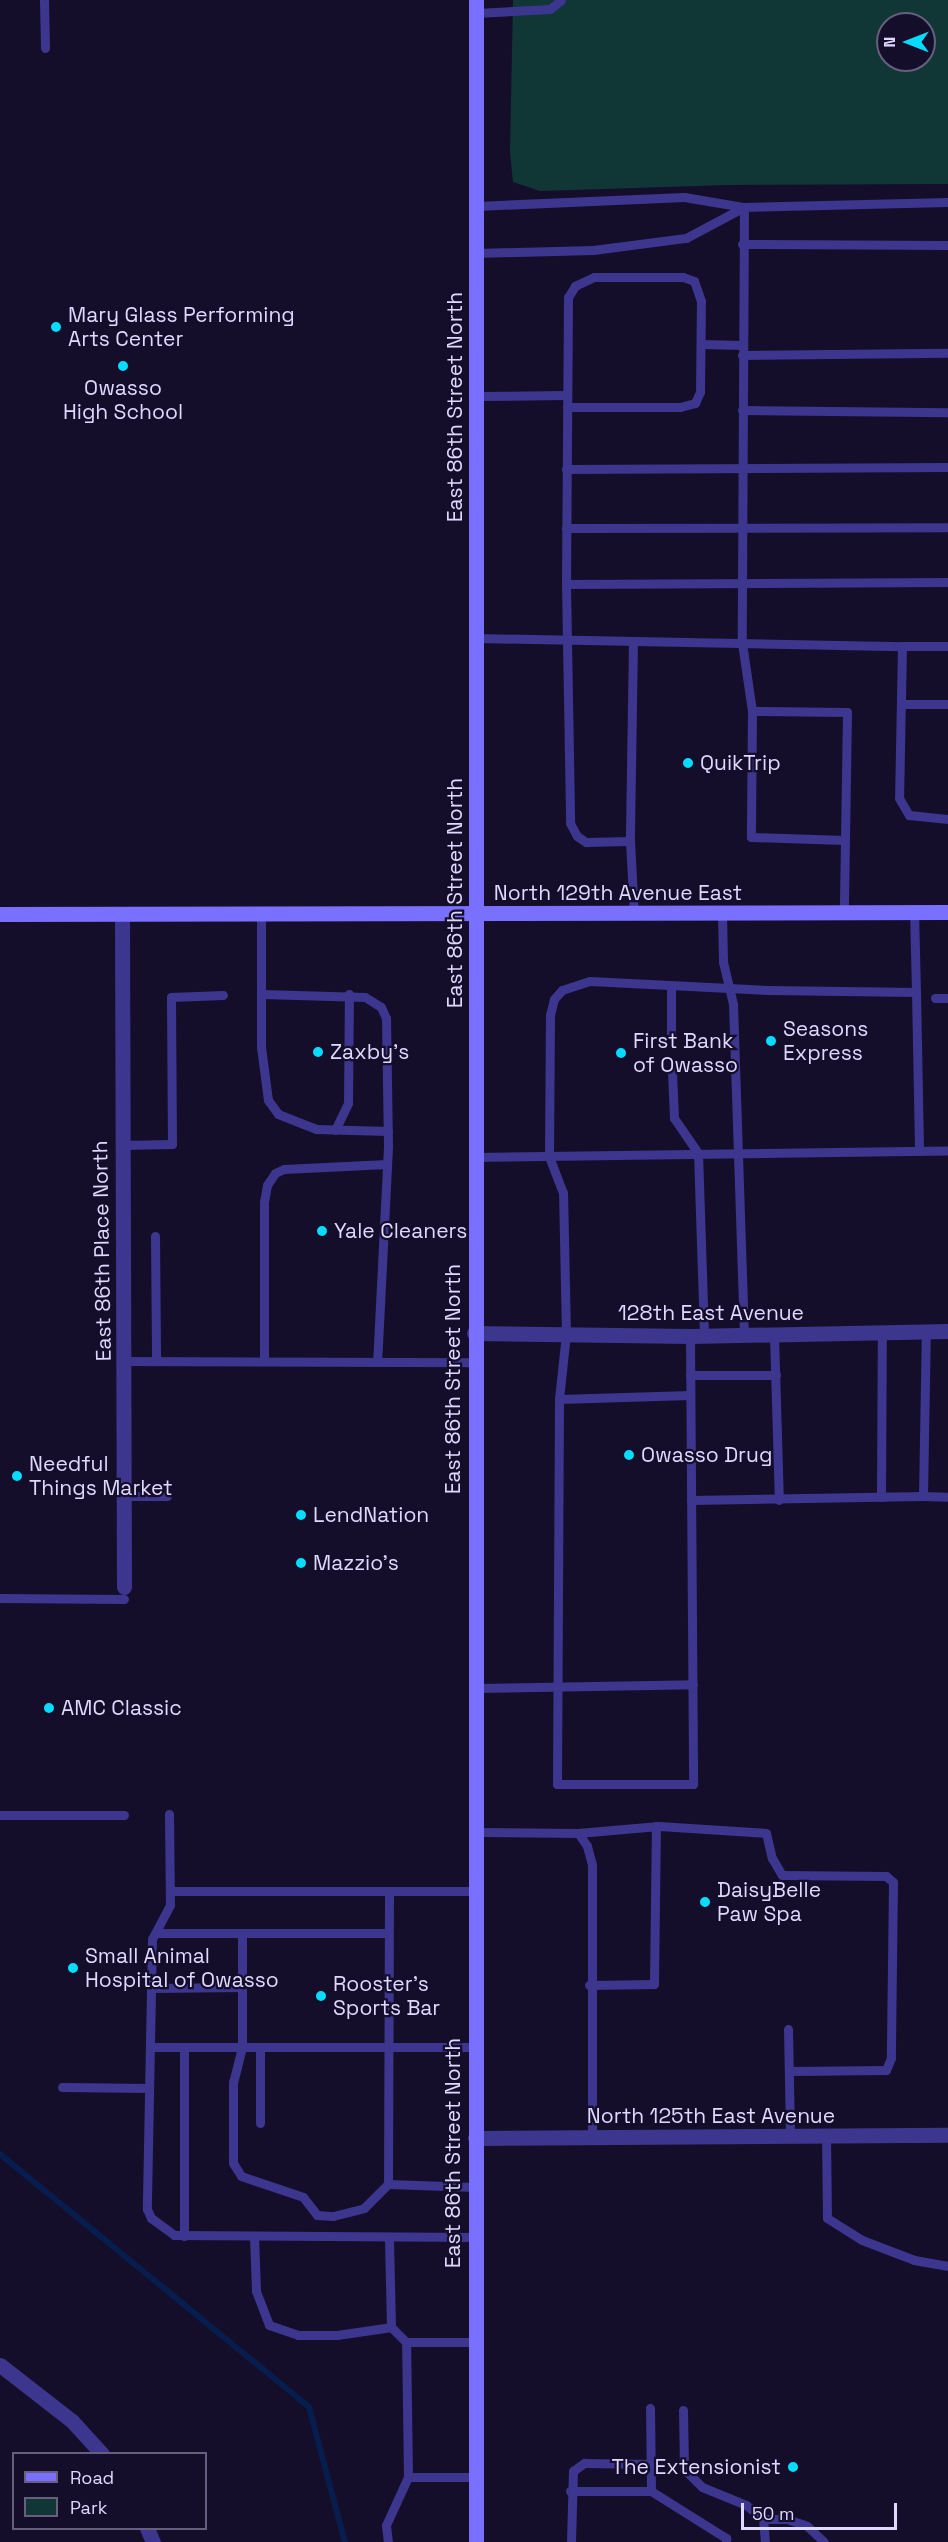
<!DOCTYPE html>
<html>
<head>
<meta charset="utf-8">
<style>
  body { margin:0 }
  #map { position:relative; width:948px; height:2542px; overflow:hidden; background:#150e2b; font-family:"Space Grotesk",sans-serif }
  div>[style] { position:absolute }
  [style*='--x'] { left:calc(var(--x)*1px); top:calc(var(--y)*1px); width:calc(var(--w)*1px); rotate:calc(var(--a)*1deg) }
  .green>* { inset:0; background:#113636 }
  .stream>* { height:6px; margin:-3px; padding:0 3px; transform-origin:3px; border-radius:3px; background:#061d4d }
  .service>* { height:9px; margin:-4.5px; padding:0 4.5px; transform-origin:4.5px; border-radius:4.5px; background:#3c368e }
  .minor>* { height:15px; margin:-7.5px; padding:0 7.5px; transform-origin:7.5px; border-radius:7.5px; background:#3c368e }
  .secondary>* { height:15px; margin:-7.5px; padding:0 7.5px; transform-origin:7.5px; border-radius:7.5px; background:#7970ff }
  .dots>* { width:16px; height:16px; translate:-50% -50%; box-sizing:border-box; border:3px solid #150e2b; border-radius:50% }
  span { translate:-50% -50%; white-space:nowrap; text-align:center; line-height:1.15; -webkit-text-stroke:4.5px #150e2b; paint-order:stroke }
  .poi-label { font-size:21px; color:#dfd9ff }
  .left { translate:0 -50%; text-align:left }
  .right { translate:-100% -50%; text-align:right }
  .street-label { font-size:21px; color:#dfd9ff }
  .legend { position:absolute; left:12px; top:2452px; width:195px; height:78px; box-sizing:border-box; background:#150e2b; border:2px solid #665f80; margin:0; padding:8px 10px; list-style:none; font-size:18px; color:#dfd9ff }
  .legend li { display:flex; align-items:center; gap:12px; height:30px }
  .legend b { width:30px; border:2px solid #665f80 }
  .north { position:absolute; left:876px; top:12px; width:60px; height:60px; box-sizing:border-box; background:#150e2b; border:2px solid #665f80; border-radius:50%; rotate:270deg; font-size:16px; font-weight:700; line-height:24px; text-align:center; color:#dfd9ff }
  .north::after { content:''; display:block; margin:auto; width:21px; height:27px; background:#05dcff; clip-path:polygon(50% 0,100% 100%,50% 72%,0 100%) }
  .scale { position:absolute; left:741px; top:2503px; width:156px; height:27px; box-sizing:border-box; border:3px solid #dfd9ff; border-top:0; padding-left:8px; font-size:18px; line-height:21px; white-space:nowrap; color:#dfd9ff; -webkit-text-stroke:4px #150e2b; paint-order:stroke }
</style>
</head>
<body>
<div id="map">
  <div class="green">
    <i style="clip-path:polygon(evenodd,513px 0,948px 0,948px 184px,728px 185px,540px 191px,513px 182px,510px 152px,513px 0,888px 24px,924px 24px,924px 60px,888px 60px,888px 24px)"></i>
  </div>
  <div class="stream">
    <i style="--x:0;--y:2154;--w:399;--a:39.3"></i>
    <i style="--x:309;--y:2407;--w:140;--a:75.1"></i>
  </div>
  <div class="service">
    <i style="--x:44;--y:0;--w:48;--a:88.8"></i>
    <i style="--x:476;--y:13;--w:74;--a:-3.1"></i>
    <i style="--x:550;--y:9;--w:14;--a:-39"></i>
    <i style="--x:476;--y:206;--w:208;--a:-2.5"></i>
    <i style="--x:684;--y:197;--w:61;--a:9.5"></i>
    <i style="--x:744;--y:207;--w:204;--a:-1.4"></i>
    <i style="--x:744;--y:207;--w:436;--a:90.3"></i>
    <i style="--x:742;--y:643;--w:69;--a:81.6"></i>
    <i style="--x:752;--y:711;--w:126;--a:90.5"></i>
    <i style="--x:751;--y:837;--w:93;--a:1.8"></i>
    <i style="--x:742;--y:244;--w:206;--a:0.3"></i>
    <i style="--x:476;--y:253;--w:117;--a:-1.5"></i>
    <i style="--x:593;--y:250;--w:94;--a:-7.4"></i>
    <i style="--x:686;--y:238;--w:66;--a:-28.1"></i>
    <i style="--x:701;--y:344;--w:41;--a:1.4"></i>
    <i style="--x:742;--y:355;--w:206;--a:-0.6"></i>
    <i style="--x:476;--y:396;--w:91;--a:-0.6"></i>
    <i style="--x:567;--y:407;--w:113;--a:0"></i>
    <i style="--x:680;--y:407;--w:16;--a:-15"></i>
    <i style="--x:695;--y:403;--w:12;--a:-66"></i>
    <i style="--x:700;--y:392;--w:91;--a:-89.4"></i>
    <i style="--x:701;--y:301;--w:21;--a:-109"></i>
    <i style="--x:694;--y:281;--w:12;--a:-160"></i>
    <i style="--x:683;--y:277;--w:89;--a:180"></i>
    <i style="--x:594;--y:277;--w:21;--a:155"></i>
    <i style="--x:575;--y:286;--w:13;--a:122"></i>
    <i style="--x:568;--y:297;--w:287;--a:90.4"></i>
    <i style="--x:566;--y:584;--w:239;--a:89"></i>
    <i style="--x:570;--y:823;--w:15;--a:62"></i>
    <i style="--x:577;--y:836;--w:11;--a:34"></i>
    <i style="--x:586;--y:842;--w:44;--a:-1.3"></i>
    <i style="--x:742;--y:410;--w:206;--a:0.6"></i>
    <i style="--x:566;--y:469;--w:382;--a:-0.3"></i>
    <i style="--x:566;--y:528;--w:382;--a:-0.1"></i>
    <i style="--x:566;--y:584;--w:382;--a:-0.3"></i>
    <i style="--x:476;--y:638;--w:426;--a:1.1"></i>
    <i style="--x:902;--y:646;--w:152;--a:91.1"></i>
    <i style="--x:899;--y:798;--w:20;--a:60"></i>
    <i style="--x:909;--y:815;--w:39;--a:6"></i>
    <i style="--x:633;--y:641;--w:200;--a:90.9"></i>
    <i style="--x:630;--y:841;--w:73;--a:86.9"></i>
    <i style="--x:902;--y:646;--w:46;--a:0"></i>
    <i style="--x:901;--y:704;--w:47;--a:0"></i>
    <i style="--x:752;--y:711;--w:95;--a:0.6"></i>
    <i style="--x:847;--y:712;--w:200;--a:90.9"></i>
    <i style="--x:722;--y:913;--w:49;--a:88.8"></i>
    <i style="--x:723;--y:962;--w:43;--a:76.6"></i>
    <i style="--x:733;--y:1004;--w:331;--a:88.1"></i>
    <i style="--x:261;--y:914;--w:133;--a:90"></i>
    <i style="--x:261;--y:1047;--w:53;--a:82.5"></i>
    <i style="--x:268;--y:1100;--w:17;--a:54"></i>
    <i style="--x:278;--y:1114;--w:41;--a:21.5"></i>
    <i style="--x:316;--y:1129;--w:72;--a:1.6"></i>
    <i style="--x:671;--y:985;--w:49;--a:90"></i>
    <i style="--x:916;--y:992;--w:159;--a:88.9"></i>
    <i style="--x:262;--y:994;--w:103;--a:1.7"></i>
    <i style="--x:365;--y:997;--w:19;--a:32"></i>
    <i style="--x:381;--y:1007;--w:12;--a:66"></i>
    <i style="--x:386;--y:1018;--w:129;--a:89.1"></i>
    <i style="--x:388;--y:1147;--w:214;--a:92.9"></i>
    <i style="--x:935;--y:998;--w:13;--a:0"></i>
    <i style="--x:672;--y:1072;--w:46;--a:87.5"></i>
    <i style="--x:674;--y:1118;--w:42;--a:55.6"></i>
    <i style="--x:698;--y:1153;--w:183;--a:88.1"></i>
    <i style="--x:335;--y:1130;--w:30;--a:-64"></i>
    <i style="--x:348;--y:1103;--w:109;--a:-89.5"></i>
    <i style="--x:121;--y:1145;--w:51;--a:-1.1"></i>
    <i style="--x:172;--y:1144;--w:147;--a:-90.4"></i>
    <i style="--x:171;--y:997;--w:52;--a:-2.2"></i>
    <i style="--x:475;--y:1157;--w:473;--a:-0.8"></i>
    <i style="--x:155;--y:1236;--w:125;--a:89.5"></i>
    <i style="--x:774;--y:1335;--w:165;--a:88.3"></i>
    <i style="--x:690;--y:1336;--w:448;--a:89.6"></i>
    <i style="--x:693;--y:1784;--w:136;--a:180"></i>
    <i style="--x:557;--y:1784;--w:385;--a:-89.7"></i>
    <i style="--x:559;--y:1399;--w:65;--a:-83.9"></i>
    <i style="--x:566;--y:1334;--w:141;--a:-91.2"></i>
    <i style="--x:563;--y:1193;--w:40;--a:-111"></i>
    <i style="--x:549;--y:1156;--w:141;--a:-89.6"></i>
    <i style="--x:550;--y:1015;--w:16;--a:-76"></i>
    <i style="--x:554;--y:999;--w:12;--a:-48"></i>
    <i style="--x:562;--y:990;--w:29;--a:-18"></i>
    <i style="--x:590;--y:981;--w:178;--a:2.9"></i>
    <i style="--x:768;--y:990;--w:148;--a:0.8"></i>
    <i style="--x:916;--y:992;--w:80;--a:-91.4"></i>
    <i style="--x:125;--y:1361;--w:349;--a:0.2"></i>
    <i style="--x:264;--y:1361;--w:159;--a:-90"></i>
    <i style="--x:264;--y:1202;--w:17;--a:-80"></i>
    <i style="--x:267;--y:1185;--w:14;--a:-56"></i>
    <i style="--x:275;--y:1173;--w:10;--a:-24"></i>
    <i style="--x:284;--y:1169;--w:103;--a:-2.8"></i>
    <i style="--x:690;--y:1375;--w:86;--a:0"></i>
    <i style="--x:559;--y:1399;--w:131;--a:-1.7"></i>
    <i style="--x:124;--y:1496;--w:43;--a:0"></i>
    <i style="--x:923;--y:1496;--w:25;--a:2"></i>
    <i style="--x:881;--y:1497;--w:165;--a:-89.7"></i>
    <i style="--x:691;--y:1500;--w:232;--a:-1"></i>
    <i style="--x:923;--y:1496;--w:164;--a:-89"></i>
    <i style="--x:0;--y:1598;--w:124;--a:0.5"></i>
    <i style="--x:474;--y:1688;--w:219;--a:-1"></i>
    <i style="--x:169;--y:1814;--w:91;--a:89.4"></i>
    <i style="--x:170;--y:1905;--w:38;--a:118"></i>
    <i style="--x:152;--y:1939;--w:270;--a:91.1"></i>
    <i style="--x:147;--y:2209;--w:10;--a:66"></i>
    <i style="--x:151;--y:2218;--w:29;--a:36"></i>
    <i style="--x:174;--y:2235;--w:300;--a:0.4"></i>
    <i style="--x:0;--y:1815;--w:124;--a:0"></i>
    <i style="--x:474;--y:1832;--w:104;--a:0.6"></i>
    <i style="--x:578;--y:1833;--w:16;--a:55"></i>
    <i style="--x:587;--y:1846;--w:20;--a:75"></i>
    <i style="--x:592;--y:1865;--w:272;--a:90"></i>
    <i style="--x:578;--y:1833;--w:81;--a:-4.9"></i>
    <i style="--x:659;--y:1826;--w:107;--a:3.7"></i>
    <i style="--x:766;--y:1833;--w:26;--a:77"></i>
    <i style="--x:772;--y:1858;--w:20;--a:60"></i>
    <i style="--x:782;--y:1875;--w:104;--a:0.6"></i>
    <i style="--x:886;--y:1876;--w:9;--a:41"></i>
    <i style="--x:893;--y:1882;--w:176;--a:90.7"></i>
    <i style="--x:891;--y:2058;--w:13;--a:113"></i>
    <i style="--x:886;--y:2070;--w:96;--a:179.4"></i>
    <i style="--x:170;--y:1891;--w:304;--a:0"></i>
    <i style="--x:156;--y:1933;--w:232;--a:0"></i>
    <i style="--x:242;--y:1933;--w:114;--a:90"></i>
    <i style="--x:242;--y:2047;--w:36;--a:104"></i>
    <i style="--x:233;--y:2082;--w:81;--a:90"></i>
    <i style="--x:233;--y:2163;--w:15;--a:58"></i>
    <i style="--x:241;--y:2176;--w:65;--a:18.7"></i>
    <i style="--x:303;--y:2197;--w:23;--a:52"></i>
    <i style="--x:317;--y:2215;--w:16;--a:4"></i>
    <i style="--x:333;--y:2216;--w:32;--a:-14"></i>
    <i style="--x:364;--y:2208;--w:34;--a:-45"></i>
    <i style="--x:388;--y:2184;--w:293;--a:-89.8"></i>
    <i style="--x:589;--y:1985;--w:65;--a:-0.9"></i>
    <i style="--x:654;--y:1984;--w:158;--a:-89.3"></i>
    <i style="--x:152;--y:1988;--w:90;--a:-0.6"></i>
    <i style="--x:788;--y:2029;--w:107;--a:88.9"></i>
    <i style="--x:150;--y:2047;--w:324;--a:0"></i>
    <i style="--x:184;--y:2047;--w:189;--a:90"></i>
    <i style="--x:260;--y:2047;--w:76;--a:90"></i>
    <i style="--x:62;--y:2087;--w:87;--a:0.7"></i>
    <i style="--x:826;--y:2136;--w:82;--a:89.3"></i>
    <i style="--x:827;--y:2218;--w:41;--a:32.2"></i>
    <i style="--x:862;--y:2240;--w:56;--a:21"></i>
    <i style="--x:914;--y:2260;--w:35;--a:10"></i>
    <i style="--x:388;--y:2184;--w:87;--a:2"></i>
    <i style="--x:254;--y:2236;--w:55;--a:87.9"></i>
    <i style="--x:256;--y:2291;--w:36;--a:69"></i>
    <i style="--x:269;--y:2325;--w:31;--a:19"></i>
    <i style="--x:298;--y:2335;--w:39;--a:0"></i>
    <i style="--x:337;--y:2335;--w:55;--a:-8.4"></i>
    <i style="--x:406;--y:2342;--w:69;--a:0"></i>
    <i style="--x:650;--y:2408;--w:83;--a:89.3"></i>
    <i style="--x:683;--y:2410;--w:59;--a:89"></i>
    <i style="--x:684;--y:2469;--w:25;--a:45"></i>
    <i style="--x:702;--y:2487;--w:48;--a:22.2"></i>
    <i style="--x:746;--y:2505;--w:22;--a:39"></i>
    <i style="--x:763;--y:2519;--w:23;--a:85"></i>
    <i style="--x:408;--y:2477;--w:68;--a:0"></i>
    <i style="--x:570;--y:2491;--w:81;--a:0"></i>
    <i style="--x:651;--y:2491;--w:89;--a:32.1"></i>
    <i style="--x:726;--y:2538;--w:4;--a:90"></i>
    <i style="--x:763;--y:2519;--w:24;--a:0"></i>
    <i style="--x:787;--y:2519;--w:21;--a:19"></i>
    <i style="--x:807;--y:2526;--w:23;--a:43"></i>
    <i style="--x:388;--y:2542;--w:17;--a:-97"></i>
    <i style="--x:386;--y:2525;--w:53;--a:-65.4"></i>
    <i style="--x:408;--y:2477;--w:135;--a:-90.8"></i>
    <i style="--x:406;--y:2342;--w:21;--a:-135"></i>
    <i style="--x:391;--y:2327;--w:90;--a:-91.3"></i>
    <i style="--x:571;--y:2542;--w:71;--a:-88.4"></i>
    <i style="--x:573;--y:2471;--w:14;--a:-36"></i>
    <i style="--x:584;--y:2463;--w:67;--a:0.9"></i>
  </div>
  <div class="minor">
    <i style="--x:122;--y:914;--w:673;--a:89.83"></i>
    <i style="--x:474;--y:1333;--w:216;--a:0.8"></i>
    <i style="--x:690;--y:1336;--w:258;--a:-1.1"></i>
    <i style="--x:475;--y:2138;--w:473;--a:-0.4"></i>
    <i style="--x:0;--y:2365;--w:91;--a:37.9"></i>
    <i style="--x:72;--y:2421;--w:45;--a:47.7"></i>
    <i style="--x:147;--y:2528;--w:15;--a:67"></i>
  </div>
  <div class="secondary">
    <i style="--x:0;--y:914;--w:948;--a:-0.12"></i>
    <i style="--x:476;--y:2542;--w:2542;--a:-90"></i>
  </div>
  <div class="dots">
    <i style="left:56px;top:327px;background:#05dcff"></i>
    <i style="left:123px;top:366px;background:#05dcff"></i>
    <i style="left:688px;top:763px;background:#05dcff"></i>
    <i style="left:771px;top:1041px;background:#05dcff"></i>
    <i style="left:318px;top:1052px;background:#05dcff"></i>
    <i style="left:621px;top:1053px;background:#05dcff"></i>
    <i style="left:322px;top:1231px;background:#05dcff"></i>
    <i style="left:629px;top:1455px;background:#05dcff"></i>
    <i style="left:17px;top:1476px;background:#05dcff"></i>
    <i style="left:301px;top:1515px;background:#05dcff"></i>
    <i style="left:301px;top:1563px;background:#05dcff"></i>
    <i style="left:49px;top:1708px;background:#05dcff"></i>
    <i style="left:705px;top:1902px;background:#05dcff"></i>
    <i style="left:73px;top:1968px;background:#05dcff"></i>
    <i style="left:321px;top:1996px;background:#05dcff"></i>
    <i style="left:793px;top:2467px;background:#05dcff"></i>
  </div>
  <div class="poi-label">
    <span class="left" style="left:68px;top:327px">Mary Glass Performing<br>Arts Center</span>
    <span style="left:123px;top:400px">Owasso<br>High School</span>
    <span class="left" style="left:700px;top:763px">QuikTrip</span>
    <span class="left" style="left:783px;top:1041px">Seasons<br>Express</span>
    <span class="left" style="left:633px;top:1053px">First Bank<br>of Owasso</span>
    <span class="left" style="left:330px;top:1052px">Zaxby's</span>
    <span class="left" style="left:334px;top:1231px">Yale Cleaners</span>
    <span class="left" style="left:641px;top:1455px">Owasso Drug</span>
    <span class="left" style="left:29px;top:1476px">Needful<br>Things Market</span>
    <span class="left" style="left:313px;top:1515px">LendNation</span>
    <span class="left" style="left:313px;top:1563px">Mazzio's</span>
    <span class="left" style="left:61px;top:1708px">AMC Classic</span>
    <span class="left" style="left:717px;top:1902px">DaisyBelle<br>Paw Spa</span>
    <span class="left" style="left:85px;top:1968px">Small Animal<br>Hospital of Owasso</span>
    <span class="left" style="left:333px;top:1996px">Rooster's<br>Sports Bar</span>
    <span class="right" style="left:781px;top:2467px">The Extensionist</span>
  </div>
  <div class="street-label">
    <span style="left:455px;top:407px;rotate:-90deg">East 86th Street North</span>
    <span style="left:455px;top:893px;rotate:-90deg">East 86th Street North</span>
    <span style="left:618px;top:893px">North 129th Avenue East</span>
    <span style="left:102px;top:1251px;rotate:-91deg">East 86th Place North</span>
    <span style="left:711px;top:1313px">128th East Avenue</span>
    <span style="left:453px;top:1379px;rotate:-90deg">East 86th Street North</span>
    <span style="left:711px;top:2116px">North 125th East Avenue</span>
    <span style="left:453px;top:2153px;rotate:-90deg">East 86th Street North</span>
  </div>
  <ul class="legend">
  <li><b style="height:8px;background:#7970ff"></b>Road</li>
  <li><b style="height:16px;background:#113636"></b>Park</li>
  </ul>
  <div class="north">N</div>
  <div class="scale">50 m</div>
</div>
</body>
</html>
